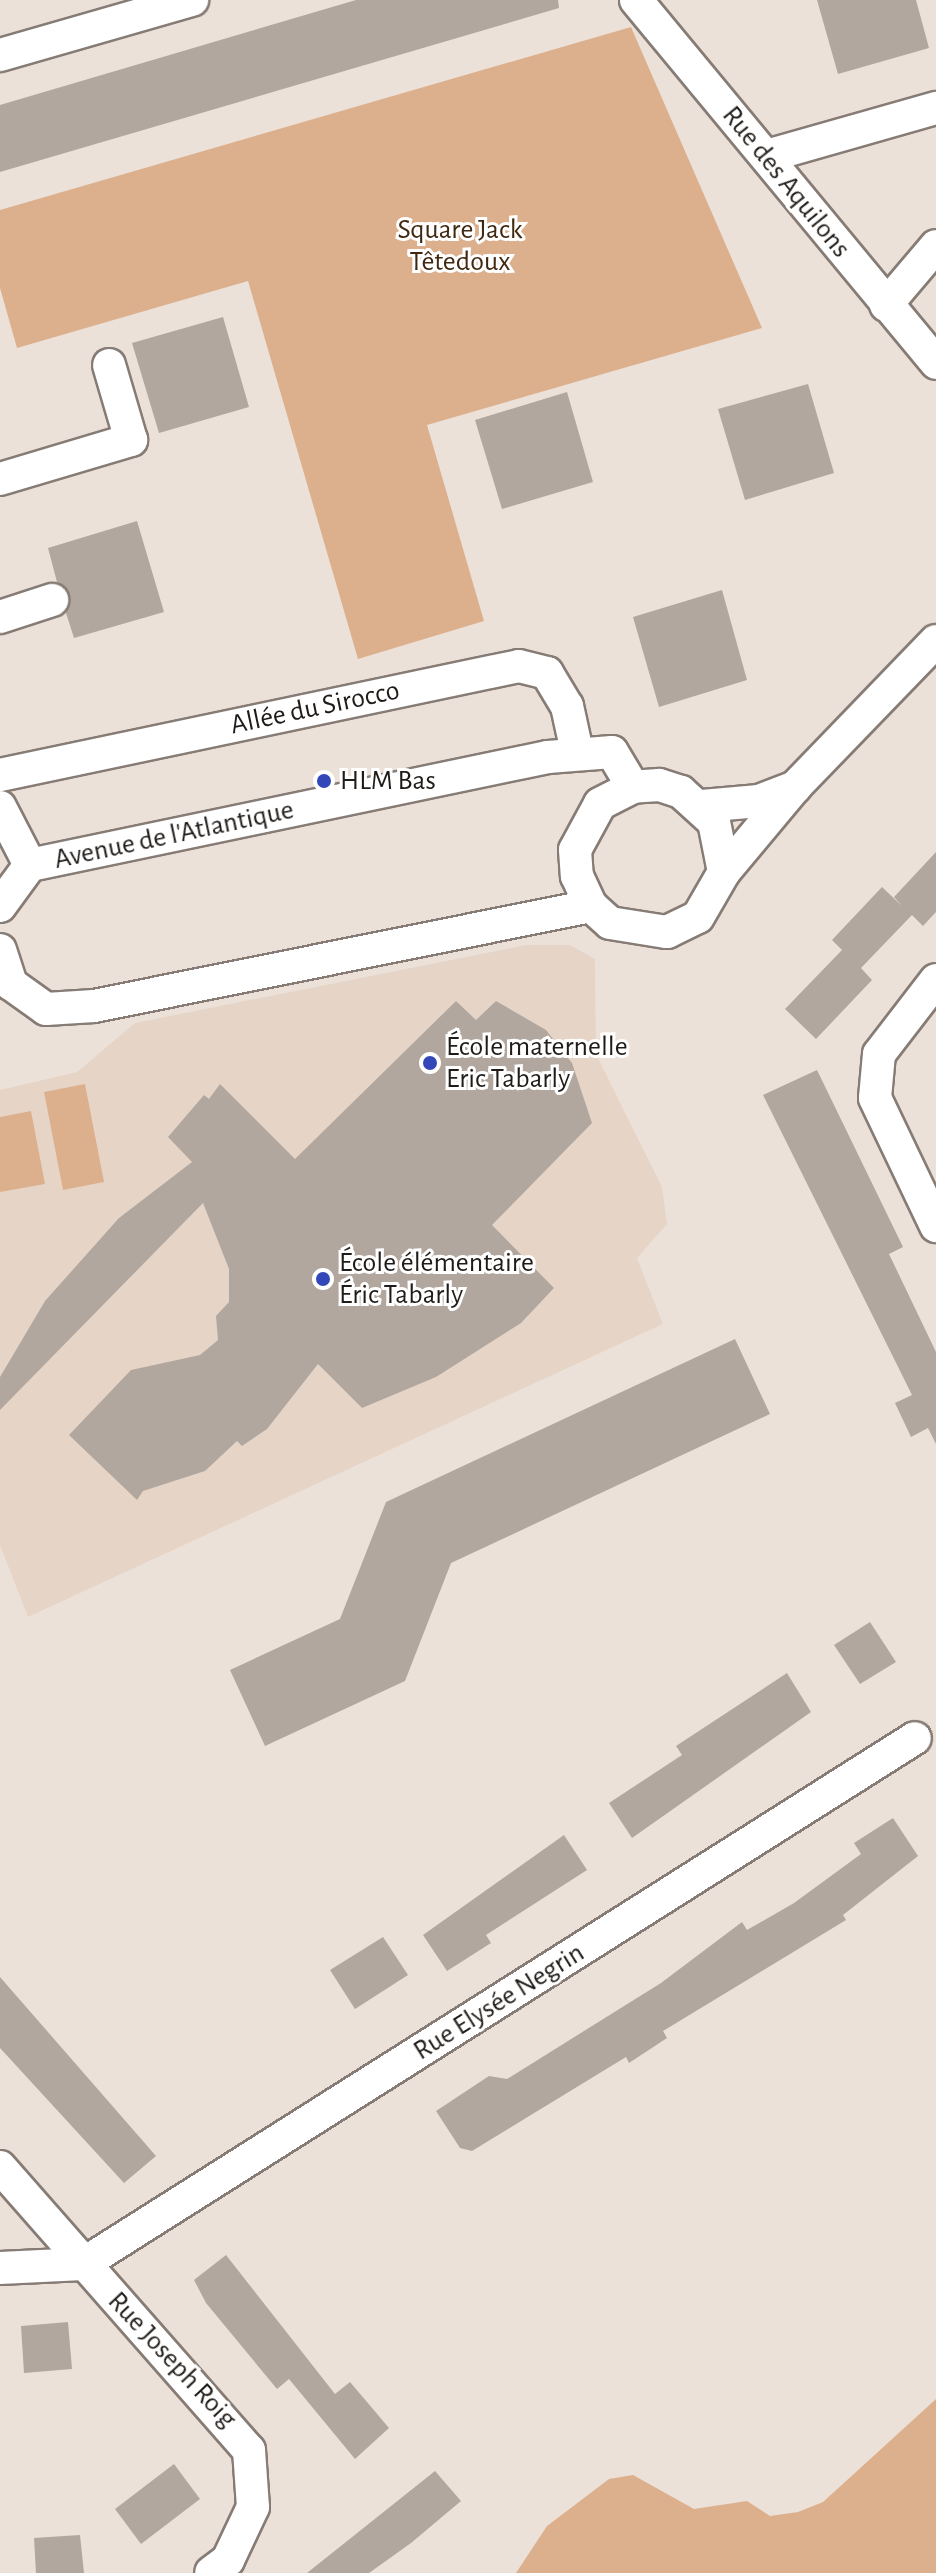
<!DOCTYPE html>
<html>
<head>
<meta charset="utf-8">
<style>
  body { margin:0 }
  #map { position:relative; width:936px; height:2573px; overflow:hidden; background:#ece1d9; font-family:"Alegreya Sans",sans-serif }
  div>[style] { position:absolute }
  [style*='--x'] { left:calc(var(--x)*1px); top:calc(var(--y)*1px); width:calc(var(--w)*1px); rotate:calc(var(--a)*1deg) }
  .built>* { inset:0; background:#e6d5c7 }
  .green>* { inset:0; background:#dcb08d }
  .building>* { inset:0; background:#b1a79f }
  .roads { filter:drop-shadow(2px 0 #867c75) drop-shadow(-2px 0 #867c75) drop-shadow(0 2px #867c75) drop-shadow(0 -2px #867c75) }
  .minor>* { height:32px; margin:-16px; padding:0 16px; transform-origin:16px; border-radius:16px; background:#fff }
  .dots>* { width:22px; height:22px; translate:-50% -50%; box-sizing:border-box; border:4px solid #fff; border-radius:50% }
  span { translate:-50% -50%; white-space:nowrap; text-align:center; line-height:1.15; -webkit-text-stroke:6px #fff; paint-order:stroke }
  .street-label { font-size:28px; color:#1f1b18 }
  .park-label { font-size:28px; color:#412811 }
  .poi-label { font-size:28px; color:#1f1b18 }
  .left { translate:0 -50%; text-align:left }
</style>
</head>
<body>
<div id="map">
  <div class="built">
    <i style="clip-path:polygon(526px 945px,570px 945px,595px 959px,596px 1054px,662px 1187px,667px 1224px,637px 1258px,663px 1324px,28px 1617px,0 1545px,0 1090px,77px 1072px,135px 1023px)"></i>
  </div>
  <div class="green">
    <i style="clip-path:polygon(631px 27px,762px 328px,427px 425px,484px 621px,358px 659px,248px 281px,17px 348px,0 288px,0 210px)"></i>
    <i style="clip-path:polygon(85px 1084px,104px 1182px,63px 1190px,44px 1092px)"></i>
    <i style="clip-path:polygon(31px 1111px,45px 1184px,0 1192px,0 1117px)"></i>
    <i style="clip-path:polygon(936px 2399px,936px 2573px,516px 2573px,547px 2526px,609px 2479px,633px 2475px,694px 2509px,747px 2501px,770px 2516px,798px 2512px,823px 2502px)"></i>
  </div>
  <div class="building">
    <i style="clip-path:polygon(356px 0,558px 0,559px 8px,0 172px,0 105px)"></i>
    <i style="clip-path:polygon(817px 0,916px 0,929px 48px,838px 74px)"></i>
    <i style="clip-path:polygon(223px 317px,249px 407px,159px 433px,132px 343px)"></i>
    <i style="clip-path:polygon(808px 384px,834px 473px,745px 500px,718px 409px)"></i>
    <i style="clip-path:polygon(567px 392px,593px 482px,502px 509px,475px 420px)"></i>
    <i style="clip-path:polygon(137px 521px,164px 612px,74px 638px,66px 613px,70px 595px,57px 582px,48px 548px)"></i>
    <i style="clip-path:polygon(722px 590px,747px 680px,659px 707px,633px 617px)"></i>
    <i style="clip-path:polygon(936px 852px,936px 912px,923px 926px,912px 915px,861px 968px,872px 980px,816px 1039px,785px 1009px,842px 950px,832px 940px,882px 887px,902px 906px,894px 897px)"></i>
    <i style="clip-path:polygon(456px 1001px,476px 1020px,496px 1001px,546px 1030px,572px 1063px,592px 1123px,492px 1225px,554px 1288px,521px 1323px,436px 1377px,362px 1408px,318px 1364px,267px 1429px,242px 1446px,237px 1441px,205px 1471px,143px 1491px,137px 1500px,69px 1435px,131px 1370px,200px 1355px,218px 1340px,216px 1316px,229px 1302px,229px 1269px,203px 1203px,0 1410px,0 1377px,45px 1301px,119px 1218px,192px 1162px,168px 1137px,204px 1095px,209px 1099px,220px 1084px,295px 1159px)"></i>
    <i style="clip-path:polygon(817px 1070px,903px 1247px,889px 1254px,936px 1352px,936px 1444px,928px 1428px,911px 1437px,895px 1403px,912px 1395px,763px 1095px)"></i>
    <i style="clip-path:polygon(735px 1339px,770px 1414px,451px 1563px,405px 1681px,265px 1746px,230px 1670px,340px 1619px,386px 1502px)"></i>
    <i style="clip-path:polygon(870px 1622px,896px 1662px,860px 1684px,834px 1645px)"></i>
    <i style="clip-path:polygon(787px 1673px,811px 1712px,632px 1838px,609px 1803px,682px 1755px,676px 1746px)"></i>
    <i style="clip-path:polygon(893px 1818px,918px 1856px,843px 1915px,846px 1920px,663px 2031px,667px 2038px,629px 2063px,626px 2057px,472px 2151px,460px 2148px,436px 2111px,489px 2076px,507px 2079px,661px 1983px,742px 1922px,747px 1930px,794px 1903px,861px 1854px,854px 1843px)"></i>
    <i style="clip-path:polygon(564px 1835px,587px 1870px,486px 1935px,491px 1943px,447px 1971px,423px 1935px)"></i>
    <i style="clip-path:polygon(383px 1937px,408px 1975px,355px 2009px,330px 1970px)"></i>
    <i style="clip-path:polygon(0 1977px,156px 2156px,124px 2183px,0 2048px)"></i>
    <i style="clip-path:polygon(226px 2255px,335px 2394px,350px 2382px,389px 2428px,355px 2459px,289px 2379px,277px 2389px,206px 2303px,194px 2280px)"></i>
    <i style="clip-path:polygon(68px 2322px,72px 2369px,24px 2373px,21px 2326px)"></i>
    <i style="clip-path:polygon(174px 2464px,200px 2499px,141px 2544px,115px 2509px)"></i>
    <i style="clip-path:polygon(435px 2471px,461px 2501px,411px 2543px,369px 2573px,307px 2573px)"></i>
    <i style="clip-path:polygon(80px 2535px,84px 2573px,36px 2573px,34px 2538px)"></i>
  </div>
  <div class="roads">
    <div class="minor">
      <i style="--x:636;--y:0;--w:471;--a:50.4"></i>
      <i style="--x:0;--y:55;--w:200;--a:-16"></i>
      <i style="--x:767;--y:156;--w:176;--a:-15.9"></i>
      <i style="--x:886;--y:305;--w:77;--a:-49.7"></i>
      <i style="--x:0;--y:479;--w:137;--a:-16.6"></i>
      <i style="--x:131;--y:440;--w:78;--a:-106.3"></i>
      <i style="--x:0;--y:617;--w:55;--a:-18.1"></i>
      <i style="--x:0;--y:775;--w:530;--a:-11.86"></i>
      <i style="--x:519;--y:666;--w:29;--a:14"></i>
      <i style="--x:547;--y:673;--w:39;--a:59"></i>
      <i style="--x:567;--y:706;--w:47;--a:77.7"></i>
      <i style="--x:702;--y:806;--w:57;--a:-5"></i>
      <i style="--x:759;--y:801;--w:39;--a:-21"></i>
      <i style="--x:0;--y:807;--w:65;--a:62.7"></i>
      <i style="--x:724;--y:872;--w:51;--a:-101.3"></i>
      <i style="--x:714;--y:822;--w:45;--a:-137.7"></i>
      <i style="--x:681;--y:792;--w:23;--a:-162"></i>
      <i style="--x:659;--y:785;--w:26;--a:176"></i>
      <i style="--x:633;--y:787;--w:37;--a:153"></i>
      <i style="--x:600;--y:804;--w:52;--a:118.5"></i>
      <i style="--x:575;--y:850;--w:26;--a:86"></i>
      <i style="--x:577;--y:876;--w:33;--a:65"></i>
      <i style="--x:591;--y:906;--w:25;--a:42"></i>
      <i style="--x:610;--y:923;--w:58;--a:9"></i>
      <i style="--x:667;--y:932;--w:34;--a:-26"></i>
      <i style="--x:698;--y:917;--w:52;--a:-60"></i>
      <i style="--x:724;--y:872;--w:111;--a:-50.1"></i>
      <i style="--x:795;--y:787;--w:203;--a:-46"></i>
      <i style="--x:0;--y:906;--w:51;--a:-53.8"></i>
      <i style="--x:30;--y:865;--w:529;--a:-11.78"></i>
      <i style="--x:548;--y:757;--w:64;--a:-4.5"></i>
      <i style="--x:612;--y:752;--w:41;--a:59"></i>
      <i style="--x:0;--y:950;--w:36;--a:72"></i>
      <i style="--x:11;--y:984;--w:43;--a:35.5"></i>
      <i style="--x:46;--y:1009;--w:48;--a:-3.6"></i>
      <i style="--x:94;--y:1006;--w:507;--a:-11.38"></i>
      <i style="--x:936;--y:980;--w:93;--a:127.6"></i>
      <i style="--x:879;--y:1054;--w:44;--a:95.2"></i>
      <i style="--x:875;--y:1098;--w:142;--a:64.5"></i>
      <i style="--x:0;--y:2167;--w:377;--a:48.7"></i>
      <i style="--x:249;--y:2450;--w:57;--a:86"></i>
      <i style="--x:253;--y:2507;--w:59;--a:115.3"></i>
      <i style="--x:228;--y:2560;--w:21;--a:143"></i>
      <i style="--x:0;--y:2268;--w:83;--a:-2.8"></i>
      <i style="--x:83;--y:2264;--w:984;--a:-32.3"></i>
    </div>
  </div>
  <div class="dots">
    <i style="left:324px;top:781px;background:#3347b9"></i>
    <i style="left:430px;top:1063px;background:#3347b9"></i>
    <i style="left:323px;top:1279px;background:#3347b9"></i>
  </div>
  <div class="street-label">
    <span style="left:786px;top:182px;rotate:51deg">Rue des Aquilons</span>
    <span style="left:315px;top:708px;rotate:-12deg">Allée du Sirocco</span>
    <span style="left:174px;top:835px;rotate:-12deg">Avenue de l'Atlantique</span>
    <span style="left:499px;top:2002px;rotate:-32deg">Rue Elysée Negrin</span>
    <span style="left:172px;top:2360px;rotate:47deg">Rue Joseph Roig</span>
  </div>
  <div class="park-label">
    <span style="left:460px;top:246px">Square Jack<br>Têtedoux</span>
  </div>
  <div class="poi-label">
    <span class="left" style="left:340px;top:781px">HLM Bas</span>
    <span class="left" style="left:446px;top:1063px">École maternelle<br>Eric Tabarly</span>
    <span class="left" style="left:339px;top:1279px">École élémentaire<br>Éric Tabarly</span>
  </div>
</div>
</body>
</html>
